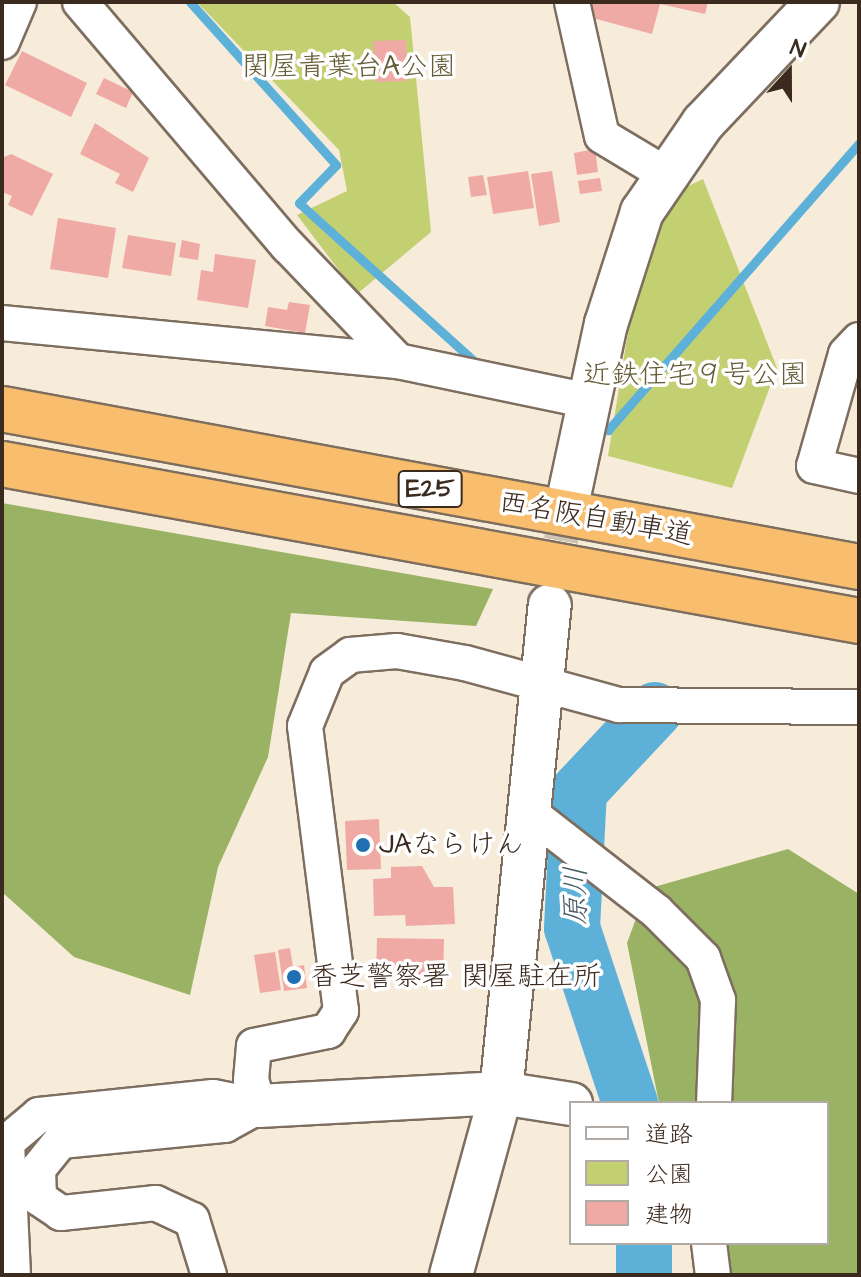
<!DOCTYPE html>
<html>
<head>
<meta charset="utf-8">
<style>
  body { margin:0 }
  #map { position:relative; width:861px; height:1277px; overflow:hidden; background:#f7ebd9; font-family:"Architects Daughter","Klee One",sans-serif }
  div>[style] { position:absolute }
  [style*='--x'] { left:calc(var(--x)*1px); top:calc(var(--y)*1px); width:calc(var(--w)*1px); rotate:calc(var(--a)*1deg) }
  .green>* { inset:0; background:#c3d072 }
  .forest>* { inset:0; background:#9ab264 }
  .stream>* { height:9px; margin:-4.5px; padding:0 4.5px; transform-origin:4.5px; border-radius:4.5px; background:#5db1d9 }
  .river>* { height:56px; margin:-28px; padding:0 28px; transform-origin:28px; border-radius:28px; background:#5db1d9 }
  .building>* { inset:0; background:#f0aaa6 }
  .minor-tunnel>* { height:34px; margin-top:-17px; transform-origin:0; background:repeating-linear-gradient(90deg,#d1c4b4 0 34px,transparent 0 51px) }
  .roads { filter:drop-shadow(2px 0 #7d6e5f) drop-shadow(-2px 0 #7d6e5f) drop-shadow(0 2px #7d6e5f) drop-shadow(0 -2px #7d6e5f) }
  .minor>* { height:34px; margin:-17px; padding:0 17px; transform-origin:17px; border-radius:17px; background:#fff }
  .tertiary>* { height:42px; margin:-21px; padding:0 21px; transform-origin:21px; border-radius:21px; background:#fff }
  .motorway>* { height:44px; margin:-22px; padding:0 22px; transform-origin:22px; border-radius:22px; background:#f9be6d }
  .dots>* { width:22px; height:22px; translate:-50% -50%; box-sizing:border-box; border:4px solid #fff; border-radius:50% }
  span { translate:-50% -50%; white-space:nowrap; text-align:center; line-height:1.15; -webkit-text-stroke:7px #fff; paint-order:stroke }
  .shield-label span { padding:2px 6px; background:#fff; border:2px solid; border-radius:6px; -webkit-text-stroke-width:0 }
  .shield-label { font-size:26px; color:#3b2a1e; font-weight:700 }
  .park-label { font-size:28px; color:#645c37 }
  .street-label { font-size:28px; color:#3b2a1e }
  .poi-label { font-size:28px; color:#3b2a1e }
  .left { translate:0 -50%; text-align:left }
  .water-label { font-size:30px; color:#496069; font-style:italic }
  .frame { position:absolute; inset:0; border:4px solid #3b2a1e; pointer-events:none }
  .legend { position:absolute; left:569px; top:1101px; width:260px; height:144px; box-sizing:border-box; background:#fff; border:2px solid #b1aaa5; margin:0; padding:10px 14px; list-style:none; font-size:24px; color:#3b2a1e }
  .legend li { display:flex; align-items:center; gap:16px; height:40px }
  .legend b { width:40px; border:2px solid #b1aaa5 }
  .north { position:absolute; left:749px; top:32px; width:80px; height:80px; -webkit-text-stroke:6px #fff; paint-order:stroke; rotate:21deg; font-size:22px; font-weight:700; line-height:32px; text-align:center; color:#3b2a1e }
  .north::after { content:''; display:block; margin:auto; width:28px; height:36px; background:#3b2a1e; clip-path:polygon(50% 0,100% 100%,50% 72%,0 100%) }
</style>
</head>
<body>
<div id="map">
  <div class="green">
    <i style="clip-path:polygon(197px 2px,393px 2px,410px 17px,431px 232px,357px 294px,297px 215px,347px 191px,339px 150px)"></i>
    <i style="clip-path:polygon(703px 179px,777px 368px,732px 488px,608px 456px,634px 295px,668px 196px)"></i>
  </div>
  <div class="forest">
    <i style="clip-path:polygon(2px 503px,493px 589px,476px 626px,291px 613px,268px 757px,218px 867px,190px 995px,74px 957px,2px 892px)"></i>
    <i style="clip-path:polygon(788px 849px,859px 894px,859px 1275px,721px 1275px,708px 1243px,827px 1243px,827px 1103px,659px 1103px,627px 943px,647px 889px)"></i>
  </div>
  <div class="stream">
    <i style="--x:190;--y:2;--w:219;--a:48.1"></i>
    <i style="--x:336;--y:165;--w:53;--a:134.2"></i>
    <i style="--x:299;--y:203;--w:240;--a:42.1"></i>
    <i style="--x:594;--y:423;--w:16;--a:27"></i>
    <i style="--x:608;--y:430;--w:381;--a:-48.8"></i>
  </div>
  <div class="river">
    <i style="--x:630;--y:1103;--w:184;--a:-108.3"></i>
    <i style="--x:572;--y:928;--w:137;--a:-87.1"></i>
    <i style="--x:579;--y:791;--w:111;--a:-46.8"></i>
    <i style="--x:644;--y:1275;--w:32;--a:-90"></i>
  </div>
  <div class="building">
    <i style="clip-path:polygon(593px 2px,708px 2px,705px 14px,660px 4px,652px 34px,589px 17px)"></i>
    <i style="clip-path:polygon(406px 40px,407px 81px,375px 82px,373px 41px)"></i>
    <i style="clip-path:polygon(22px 51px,87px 83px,71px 117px,5px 85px)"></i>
    <i style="clip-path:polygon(104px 78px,133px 92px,126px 108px,96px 94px)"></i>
    <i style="clip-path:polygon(95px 123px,149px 158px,133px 192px,115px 183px,120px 174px,80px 154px)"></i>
    <i style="clip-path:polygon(595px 149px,598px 172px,577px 175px,574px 153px)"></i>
    <i style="clip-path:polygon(11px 154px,53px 174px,32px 216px,8px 205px,12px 196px,2px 192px,2px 158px)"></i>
    <i style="clip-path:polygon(528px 171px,534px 208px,493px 214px,487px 177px)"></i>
    <i style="clip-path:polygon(552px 171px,560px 222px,539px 226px,531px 174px)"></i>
    <i style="clip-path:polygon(483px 175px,487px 195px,471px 197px,468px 177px)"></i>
    <i style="clip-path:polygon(600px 178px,602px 191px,580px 194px,578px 181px)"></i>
    <i style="clip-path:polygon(58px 218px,116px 228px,108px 278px,50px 269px)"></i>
    <i style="clip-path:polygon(128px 235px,176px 243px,171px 276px,122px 268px)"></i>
    <i style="clip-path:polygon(182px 240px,200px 244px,198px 260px,179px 257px)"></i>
    <i style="clip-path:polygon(215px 254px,256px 260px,248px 308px,197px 300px,201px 270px,213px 272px)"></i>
    <i style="clip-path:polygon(289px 302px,310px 305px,305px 333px,265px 326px,268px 307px,287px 310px)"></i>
    <i style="clip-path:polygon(379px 819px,381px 869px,347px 870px,345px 821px)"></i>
    <i style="clip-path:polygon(422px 866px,434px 887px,453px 887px,455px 924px,406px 926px,405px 915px,374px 916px,373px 879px,391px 878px,391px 867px)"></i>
    <i style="clip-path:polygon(377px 938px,444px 939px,443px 978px,376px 977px)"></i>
    <i style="clip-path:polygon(290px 948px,293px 967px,304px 965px,307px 988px,284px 991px,278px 950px)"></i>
    <i style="clip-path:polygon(275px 952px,281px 990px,260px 993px,254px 955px)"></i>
  </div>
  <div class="minor-tunnel">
    <i style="--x:552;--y:591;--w:97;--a:-79.9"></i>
  </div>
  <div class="roads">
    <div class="minor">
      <i style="--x:80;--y:2;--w:321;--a:49.6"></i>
      <i style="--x:288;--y:246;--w:159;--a:46.3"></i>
      <i style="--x:398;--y:361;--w:195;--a:11.8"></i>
      <i style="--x:572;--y:2;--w:137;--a:77.4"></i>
      <i style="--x:602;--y:136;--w:76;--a:31"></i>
      <i style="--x:2;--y:42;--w:43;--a:-67"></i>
      <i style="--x:2;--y:323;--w:398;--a:5.5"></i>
      <i style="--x:859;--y:340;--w:19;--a:133"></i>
      <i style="--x:846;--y:354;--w:116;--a:105.9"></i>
      <i style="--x:814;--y:466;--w:46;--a:12.5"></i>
      <i style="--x:530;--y:813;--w:161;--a:37.9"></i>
      <i style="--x:657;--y:912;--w:65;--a:45"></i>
      <i style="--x:703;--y:958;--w:45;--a:70.3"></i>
      <i style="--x:718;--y:1000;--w:103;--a:92.2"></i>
      <i style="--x:259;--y:1106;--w:27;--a:-107"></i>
      <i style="--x:251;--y:1080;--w:34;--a:-85"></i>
      <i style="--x:254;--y:1046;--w:76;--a:-11.5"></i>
      <i style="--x:328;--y:1031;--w:24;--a:-57"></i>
      <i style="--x:341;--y:1011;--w:287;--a:-97.2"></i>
      <i style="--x:305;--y:726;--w:58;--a:-67.8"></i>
      <i style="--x:327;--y:672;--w:29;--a:-36"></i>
      <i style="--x:350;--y:655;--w:47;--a:-4.9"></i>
      <i style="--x:397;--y:651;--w:69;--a:10"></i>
      <i style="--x:465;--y:663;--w:160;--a:15.3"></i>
      <i style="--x:619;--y:705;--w:240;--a:0.5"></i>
      <i style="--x:709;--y:1243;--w:32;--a:83"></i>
      <i style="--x:13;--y:1275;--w:133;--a:-92.6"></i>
      <i style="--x:7;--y:1142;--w:42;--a:-40.2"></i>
      <i style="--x:39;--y:1115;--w:175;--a:-5.9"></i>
      <i style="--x:213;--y:1097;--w:47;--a:11.1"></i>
      <i style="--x:209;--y:1275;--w:58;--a:-107.2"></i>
      <i style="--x:192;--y:1220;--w:40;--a:-155"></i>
      <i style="--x:156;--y:1203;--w:96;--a:174"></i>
      <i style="--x:61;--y:1213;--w:27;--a:-146"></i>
      <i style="--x:39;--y:1198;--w:29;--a:-92"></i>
      <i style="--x:38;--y:1169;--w:36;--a:-51"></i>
      <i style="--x:61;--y:1141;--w:165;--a:-5.6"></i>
      <i style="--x:225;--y:1125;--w:39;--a:-29"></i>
    </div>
    <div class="tertiary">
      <i style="--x:569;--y:496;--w:176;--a:-77.9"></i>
      <i style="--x:606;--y:324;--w:118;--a:-72.2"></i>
      <i style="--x:642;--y:212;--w:108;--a:-55.6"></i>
      <i style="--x:703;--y:123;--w:167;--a:-46.5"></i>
      <i style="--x:259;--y:1106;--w:242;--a:-3.1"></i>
      <i style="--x:501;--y:1093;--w:71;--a:8.9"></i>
      <i style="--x:451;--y:1275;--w:189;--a:-74.6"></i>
      <i style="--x:501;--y:1093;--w:490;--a:-84.3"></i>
    </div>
    <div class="motorway">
      <i style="--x:2;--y:409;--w:871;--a:10.45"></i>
      <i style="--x:2;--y:464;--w:871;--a:10.38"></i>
    </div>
  </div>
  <div class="dots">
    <i style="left:363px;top:845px;background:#1f6fb2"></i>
    <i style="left:294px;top:977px;background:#1f6fb2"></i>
  </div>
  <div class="shield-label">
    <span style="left:430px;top:489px">E25</span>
  </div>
  <div class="park-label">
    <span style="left:349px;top:67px">関屋青葉台A公園</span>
    <span style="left:695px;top:375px">近鉄住宅９号公園</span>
  </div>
  <div class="street-label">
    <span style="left:596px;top:519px;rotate:10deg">西名阪自動車道</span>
  </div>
  <div class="poi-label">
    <span class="left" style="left:379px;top:845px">JAならけん</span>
    <span class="left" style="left:310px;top:977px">香芝警察署 関屋駐在所</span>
  </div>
  <div class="water-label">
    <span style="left:576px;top:896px;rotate:-90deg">原川</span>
  </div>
  <div class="frame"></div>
  <ul class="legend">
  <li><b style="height:10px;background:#fff"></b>道路</li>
  <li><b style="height:22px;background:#c3d072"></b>公園</li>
  <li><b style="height:22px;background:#f0aaa6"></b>建物</li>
  </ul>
  <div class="north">N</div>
</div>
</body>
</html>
